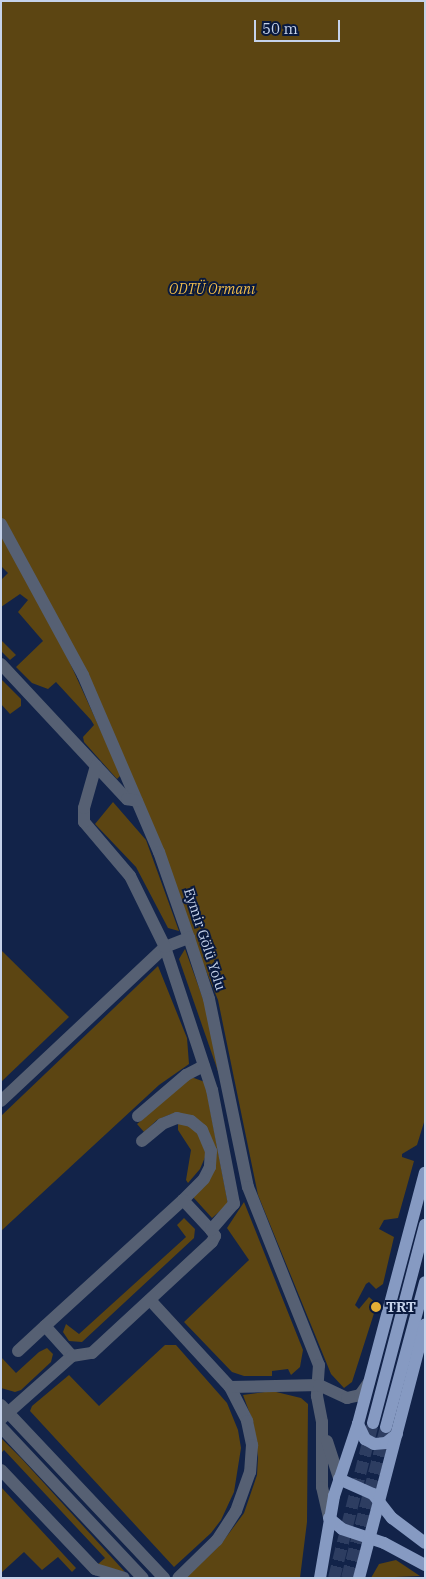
<!DOCTYPE html>
<html>
<head>
<meta charset="utf-8">
<style>
  body { margin:0 }
  #map { position:relative; width:426px; height:1579px; overflow:hidden; background:#122349; font-family:"IBM Plex Serif",serif }
  div>[style] { position:absolute }
  [style*='--x'] { left:calc(var(--x)*1px); top:calc(var(--y)*1px); width:calc(var(--w)*1px); rotate:calc(var(--a)*1deg) }
  .green>* { inset:0; background:#5c4512 }
  .major-tunnel>* { height:12px; margin-top:-6px; transform-origin:0; background:repeating-linear-gradient(90deg,#2d3d61 0 12px,transparent 0 18px) }
  .minor>* { height:12px; margin:-6px; padding:0 6px; transform-origin:6px; border-radius:6px; background:#566073 }
  .major>* { height:12px; margin:-6px; padding:0 6px; transform-origin:6px; border-radius:6px; background:#869ac2 }
  .dots>* { width:14px; height:14px; translate:-50% -50%; box-sizing:border-box; border:2px solid #09193e; border-radius:50% }
  span { translate:-50% -50%; white-space:nowrap; text-align:center; line-height:1.15; -webkit-text-stroke:4px #09193e; paint-order:stroke }
  .park-label { font-size:14px; color:#f1bd4b; font-style:italic }
  .street-label { font-size:14px; color:#c5d2ea }
  .poi-label { font-size:14px; color:#c5d2ea; font-weight:700 }
  .left { translate:0 -50%; text-align:left }
  .frame { position:absolute; inset:0; border:2px solid #c5d2ea; pointer-events:none }
  .scale { position:absolute; left:254px; top:20px; width:86px; height:22px; box-sizing:border-box; border:2px solid #c5d2ea; border-top:0; padding-left:6px; font-size:15px; line-height:18px; white-space:nowrap; color:#c5d2ea; -webkit-text-stroke:4px #09193e; paint-order:stroke }
</style>
</head>
<body>
<div id="map">
  <div class="green">
    <i style="clip-path:polygon(1px 1px,425px 1px,425px 1119px,417px 1145px,402px 1154px,402px 1157px,414px 1161px,398px 1218px,384px 1220px,379px 1229px,394px 1237px,383px 1284px,376px 1289px,369px 1282px,366px 1284px,355px 1305px,359px 1309px,369px 1297px,377px 1304px,352px 1382px,344px 1388px,331px 1374px,258px 1195px,218px 1000px,104px 723px,1px 524px)"></i>
    <i style="clip-path:polygon(1px 533px,54px 628px,121px 775px,117px 779px,84px 742px,83px 737px,94px 725px,91px 720px,56px 682px,48px 689px,32px 683px,16px 667px,43px 641px,18px 612px,28px 600px,20px 594px,1px 607px,1px 580px,8px 573px,1px 566px)"></i>
    <i style="clip-path:polygon(1px 640px,16px 655px,10px 660px,1px 651px)"></i>
    <i style="clip-path:polygon(1px 679px,21px 699px,21px 706px,10px 714px,1px 704px)"></i>
    <i style="clip-path:polygon(113px 802px,146px 840px,179px 931px,168px 928px,136px 867px,95px 824px)"></i>
    <i style="clip-path:polygon(185px 949px,206px 1007px,220px 1077px,179px 959px)"></i>
    <i style="clip-path:polygon(1px 950px,69px 1017px,1px 1082px)"></i>
    <i style="clip-path:polygon(158px 966px,187px 1038px,189px 1064px,159px 1085px,1px 1231px,1px 1116px)"></i>
    <i style="clip-path:polygon(191px 1077px,205px 1082px,228px 1204px,212px 1218px,193px 1197px,206px 1183px,211px 1136px,171px 1114px,157px 1120px,144px 1132px,137px 1124px)"></i>
    <i style="clip-path:polygon(183px 1123px,199px 1132px,206px 1155px,200px 1169px,188px 1183px,186px 1180px,191px 1150px,178px 1130px,178px 1124px)"></i>
    <i style="clip-path:polygon(244px 1202px,303px 1350px,300px 1367px,291px 1375px,288px 1369px,272px 1371px,272px 1376px,244px 1376px,232px 1372px,184px 1322px,249px 1260px,227px 1228px)"></i>
    <i style="clip-path:polygon(184px 1218px,195px 1229px,194px 1238px,82px 1342px,69px 1341px,63px 1332px,66px 1324px,79px 1334px,186px 1237px,177px 1225px)"></i>
    <i style="clip-path:polygon(165px 1345px,176px 1345px,227px 1403px,238px 1430px,241px 1448px,234px 1492px,221px 1520px,211px 1533px,174px 1567px,30px 1411px,32px 1406px,69px 1375px,99px 1406px)"></i>
    <i style="clip-path:polygon(47px 1348px,53px 1354px,51px 1362px,21px 1390px,15px 1392px,1px 1388px,1px 1357px,16px 1373px,39px 1352px)"></i>
    <i style="clip-path:polygon(272px 1391px,301px 1398px,308px 1404px,307px 1522px,300px 1578px,186px 1578px,221px 1544px,244px 1513px,257px 1475px,258px 1457px,253px 1422px,243px 1395px)"></i>
    <i style="clip-path:polygon(1px 1438px,22px 1459px,125px 1572px,97px 1565px,105px 1558px,4px 1450px,1px 1453px)"></i>
    <i style="clip-path:polygon(1px 1487px,76px 1568px,72px 1572px,58px 1557px,42px 1570px,24px 1552px,1px 1573px)"></i>
    <i style="clip-path:polygon(396px 1560px,420px 1576px,371px 1578px,379px 1564px)"></i>
  </div>
  <div class="major-tunnel">
    <i style="--x:334;--y:1578;--w:160;--a:-75.9"></i>
    <i style="--x:347;--y:1578;--w:156;--a:-75.5"></i>
  </div>
  <div class="minor">
    <i style="--x:1;--y:524;--w:172;--a:61.5"></i>
    <i style="--x:83;--y:675;--w:193;--a:66.8"></i>
    <i style="--x:159;--y:852;--w:91;--a:70.8"></i>
    <i style="--x:189;--y:938;--w:64;--a:71.8"></i>
    <i style="--x:209;--y:999;--w:192;--a:78.3"></i>
    <i style="--x:248;--y:1187;--w:192;--a:68.3"></i>
    <i style="--x:319;--y:1365;--w:31;--a:94"></i>
    <i style="--x:317;--y:1396;--w:26;--a:79"></i>
    <i style="--x:322;--y:1422;--w:65;--a:90"></i>
    <i style="--x:322;--y:1487;--w:32;--a:77"></i>
    <i style="--x:1;--y:664;--w:185;--a:47"></i>
    <i style="--x:127;--y:799;--w:10;--a:11"></i>
    <i style="--x:1;--y:1101;--w:225;--a:-43.2"></i>
    <i style="--x:165;--y:947;--w:26;--a:-21"></i>
    <i style="--x:138;--y:1116;--w:63;--a:-40.5"></i>
    <i style="--x:186;--y:1075;--w:20;--a:-27"></i>
    <i style="--x:142;--y:1141;--w:26;--a:-40"></i>
    <i style="--x:162;--y:1124;--w:16;--a:-22"></i>
    <i style="--x:177;--y:1118;--w:14;--a:12"></i>
    <i style="--x:191;--y:1121;--w:14;--a:39"></i>
    <i style="--x:202;--y:1130;--w:23;--a:67"></i>
    <i style="--x:211;--y:1151;--w:16;--a:94"></i>
    <i style="--x:210;--y:1167;--w:13;--a:117"></i>
    <i style="--x:204;--y:1179;--w:30;--a:135"></i>
    <i style="--x:150;--y:1300;--w:118;--a:47.4"></i>
    <i style="--x:230;--y:1387;--w:38;--a:63"></i>
    <i style="--x:247;--y:1421;--w:25;--a:78"></i>
    <i style="--x:252;--y:1445;--w:27;--a:94"></i>
    <i style="--x:250;--y:1472;--w:41;--a:109.7"></i>
    <i style="--x:236;--y:1511;--w:35;--a:123"></i>
    <i style="--x:217;--y:1540;--w:54;--a:135.7"></i>
    <i style="--x:18;--y:1351;--w:37;--a:-43"></i>
    <i style="--x:72;--y:1356;--w:40;--a:-132"></i>
    <i style="--x:45;--y:1326;--w:187;--a:-42.4"></i>
    <i style="--x:183;--y:1200;--w:41;--a:47"></i>
    <i style="--x:230;--y:1387;--w:89;--a:-1.3"></i>
    <i style="--x:319;--y:1385;--w:31;--a:25"></i>
    <i style="--x:347;--y:1398;--w:13;--a:-13"></i>
    <i style="--x:360;--y:1395;--w:16;--a:-55"></i>
    <i style="--x:1;--y:1405;--w:238;--a:46.7"></i>
    <i style="--x:1;--y:1419;--w:95;--a:-41.6"></i>
    <i style="--x:72;--y:1356;--w:20;--a:-9"></i>
    <i style="--x:92;--y:1353;--w:163;--a:-42.8"></i>
    <i style="--x:212;--y:1242;--w:7;--a:-63"></i>
    <i style="--x:215;--y:1236;--w:7;--a:-124"></i>
    <i style="--x:211;--y:1230;--w:35;--a:-49"></i>
    <i style="--x:234;--y:1204;--w:116;--a:-100.9"></i>
    <i style="--x:212;--y:1090;--w:151;--a:-108.2"></i>
    <i style="--x:165;--y:947;--w:79;--a:-116.2"></i>
    <i style="--x:130;--y:876;--w:71;--a:-130.4"></i>
    <i style="--x:84;--y:822;--w:14;--a:-90"></i>
    <i style="--x:84;--y:808;--w:44;--a:-74.1"></i>
    <i style="--x:1;--y:1427;--w:207;--a:46.8"></i>
    <i style="--x:327;--y:1441;--w:40;--a:72"></i>
    <i style="--x:1;--y:1470;--w:137;--a:46.5"></i>
    <i style="--x:95;--y:1569;--w:30;--a:17"></i>
  </div>
  <div class="major">
    <i style="--x:373;--y:1423;--w:205;--a:-75.3"></i>
    <i style="--x:358;--y:1424;--w:17;--a:65"></i>
    <i style="--x:365;--y:1439;--w:10;--a:29"></i>
    <i style="--x:374;--y:1444;--w:12;--a:-5"></i>
    <i style="--x:386;--y:1443;--w:14;--a:-39"></i>
    <i style="--x:386;--y:1427;--w:150;--a:-74.9"></i>
    <i style="--x:339;--y:1479;--w:37;--a:24"></i>
    <i style="--x:373;--y:1494;--w:31;--a:52"></i>
    <i style="--x:392;--y:1518;--w:41;--a:37.1"></i>
    <i style="--x:329;--y:1518;--w:17;--a:40"></i>
    <i style="--x:342;--y:1529;--w:44;--a:18.4"></i>
    <i style="--x:384;--y:1543;--w:47;--a:28.2"></i>
    <i style="--x:320;--y:1578;--w:83;--a:-80.3"></i>
    <i style="--x:334;--y:1496;--w:76;--a:-71.6"></i>
    <i style="--x:358;--y:1424;--w:260;--a:-75.1"></i>
    <i style="--x:359;--y:1578;--w:262;--a:-75.4"></i>
  </div>
  <div class="dots">
    <i style="left:376px;top:1307px;background:#e3ae35"></i>
  </div>
  <div class="park-label">
    <span style="left:212px;top:289px">ODTÜ Ormanı</span>
  </div>
  <div class="street-label">
    <span style="left:205px;top:939px;rotate:72deg">Eymir Gölü Yolu</span>
  </div>
  <div class="poi-label">
    <span class="left" style="left:386px;top:1307px">TRT</span>
  </div>
  <div class="frame"></div>
  <div class="scale">50 m</div>
</div>
</body>
</html>
